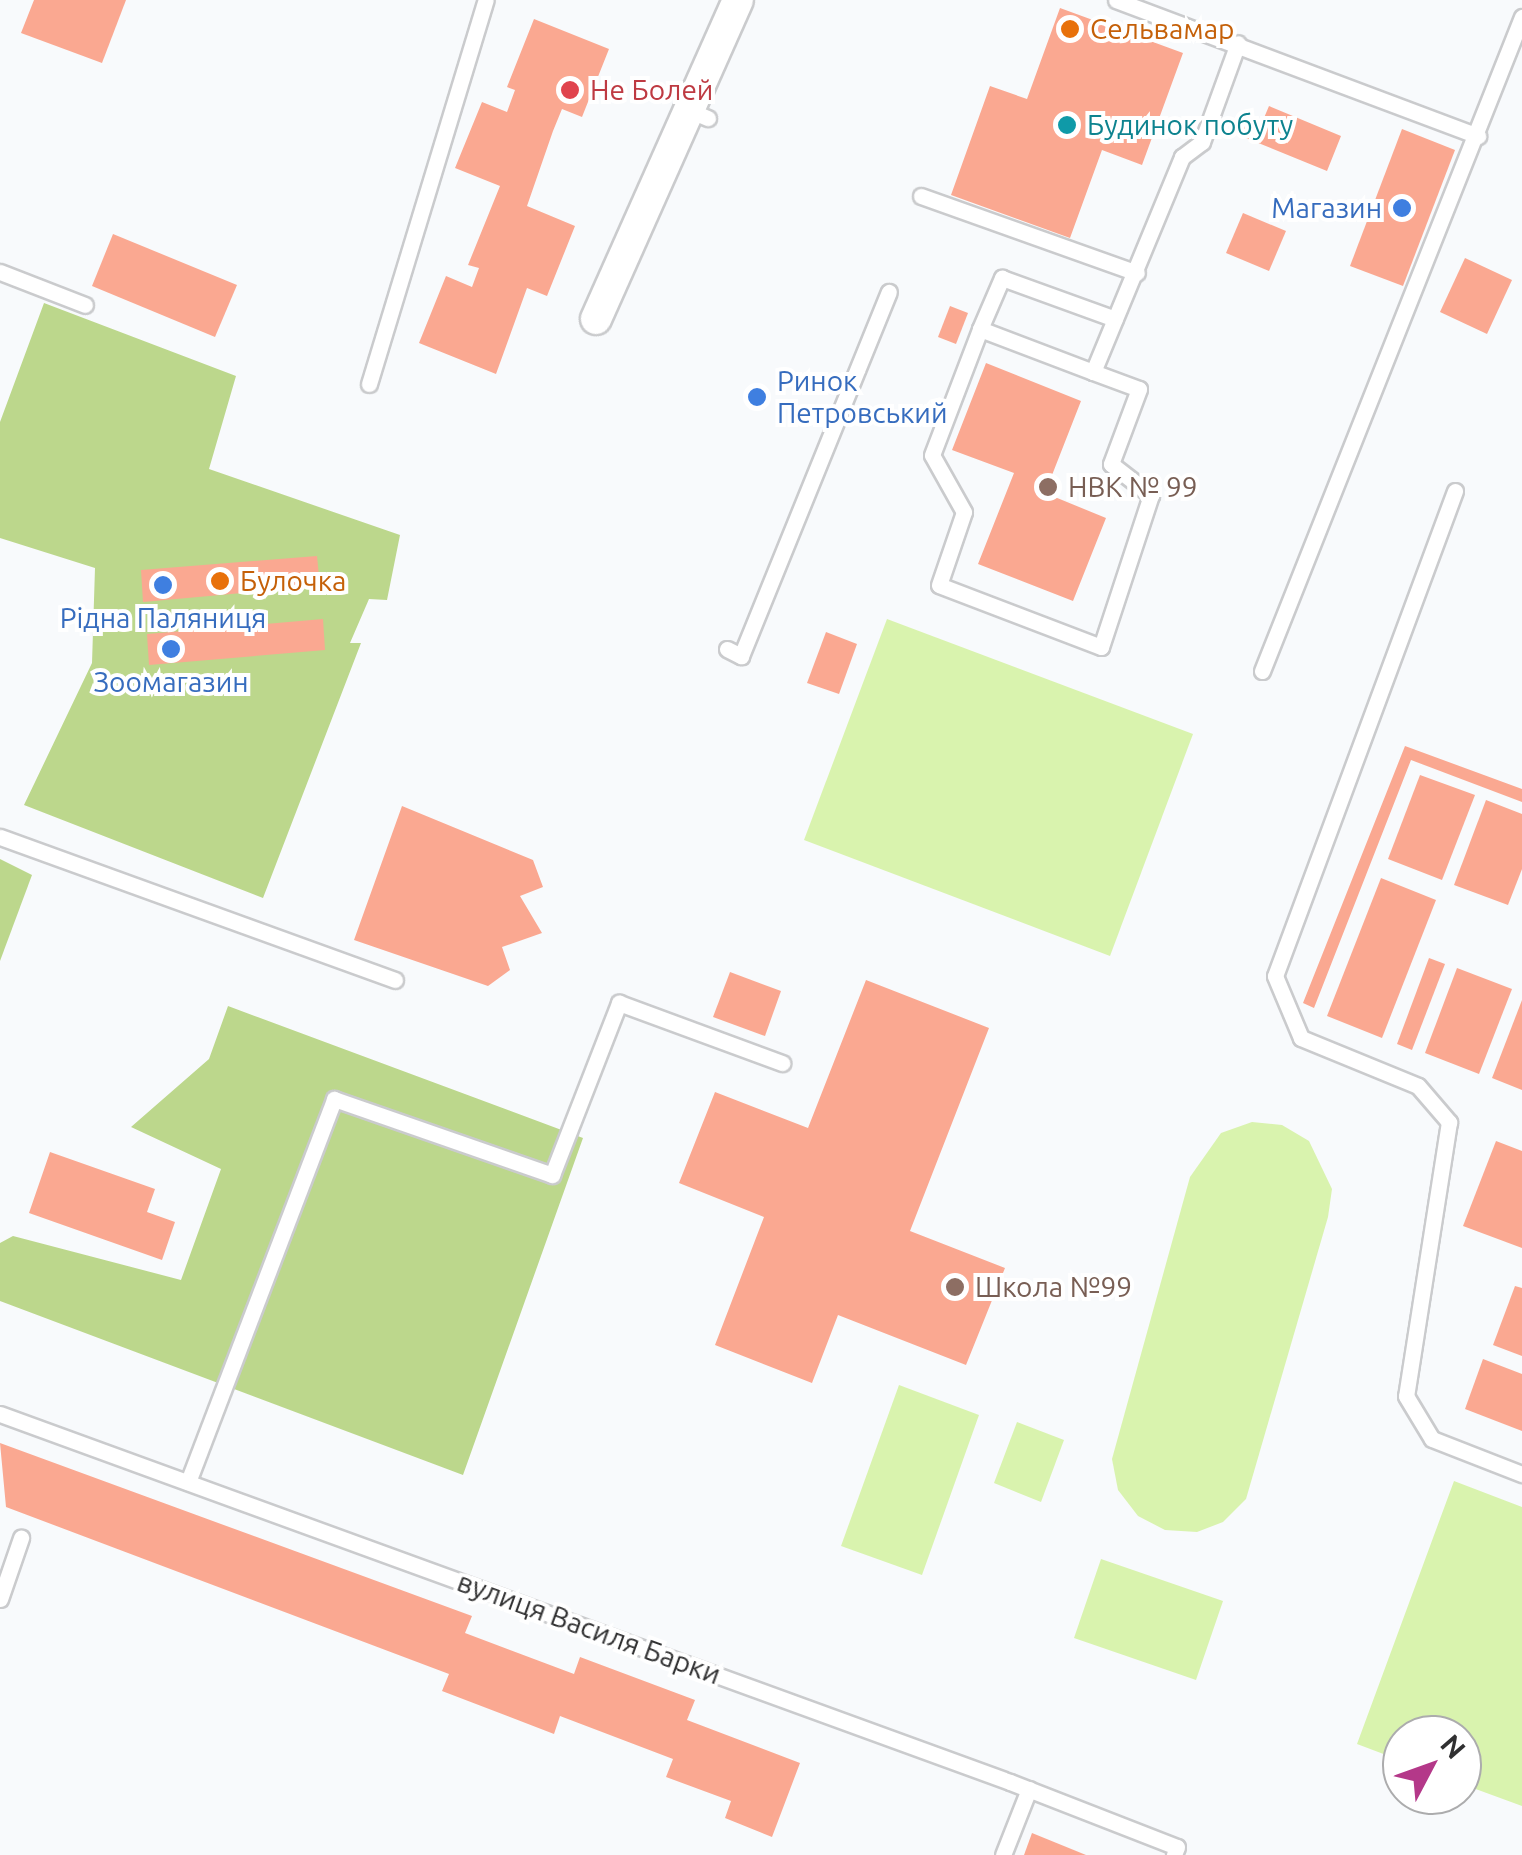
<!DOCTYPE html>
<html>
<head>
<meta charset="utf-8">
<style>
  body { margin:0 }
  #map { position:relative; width:1522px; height:1855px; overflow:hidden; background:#f8fafc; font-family:Ubuntu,sans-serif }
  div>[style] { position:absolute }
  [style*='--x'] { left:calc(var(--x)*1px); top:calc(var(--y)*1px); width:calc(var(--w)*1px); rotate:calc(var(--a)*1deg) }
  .green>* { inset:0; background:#d9f3ae }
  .forest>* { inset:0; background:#bcd78c }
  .building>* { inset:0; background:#faa891 }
  .roads { filter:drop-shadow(2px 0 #cacbcd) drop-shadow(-2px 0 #cacbcd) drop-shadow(0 2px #cacbcd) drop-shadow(0 -2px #cacbcd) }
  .service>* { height:15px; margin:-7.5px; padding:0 7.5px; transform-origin:7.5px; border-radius:7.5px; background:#fff }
  .minor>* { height:30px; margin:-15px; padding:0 15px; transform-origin:15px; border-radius:15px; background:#fff }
  .dots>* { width:28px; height:28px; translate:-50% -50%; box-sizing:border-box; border:5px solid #fff; border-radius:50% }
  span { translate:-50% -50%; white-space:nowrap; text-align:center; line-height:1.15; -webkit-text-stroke:8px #fff; paint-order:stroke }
  .food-label { font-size:28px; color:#c56008 }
  .left { translate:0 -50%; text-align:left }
  .health-label { font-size:28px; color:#be3a42 }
  .culture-label { font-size:28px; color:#0d838f }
  .shop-label { font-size:28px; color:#366cbe }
  .right { translate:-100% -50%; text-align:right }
  .education-label { font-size:28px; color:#785e54 }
  .street-label { font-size:28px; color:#303031 }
  .north { position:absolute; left:1382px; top:1715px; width:100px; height:100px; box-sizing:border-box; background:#fff; border:2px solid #acacad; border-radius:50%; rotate:49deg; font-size:28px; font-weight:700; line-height:40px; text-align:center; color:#303031 }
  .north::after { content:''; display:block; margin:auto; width:35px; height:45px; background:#b43889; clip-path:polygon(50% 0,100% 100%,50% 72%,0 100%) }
</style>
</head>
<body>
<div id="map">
  <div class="green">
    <i style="clip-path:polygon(887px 619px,1193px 734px,1110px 956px,804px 840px)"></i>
    <i style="clip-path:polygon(1252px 1122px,1282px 1125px,1309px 1141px,1332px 1189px,1328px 1217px,1246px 1499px,1223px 1522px,1197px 1532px,1165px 1530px,1138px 1516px,1118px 1490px,1112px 1459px,1190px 1177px,1221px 1133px)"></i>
    <i style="clip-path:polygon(899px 1385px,979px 1415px,922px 1575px,841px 1546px)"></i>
    <i style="clip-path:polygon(1017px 1422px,1064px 1440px,1041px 1502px,994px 1483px)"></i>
    <i style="clip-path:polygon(1454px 1481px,1522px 1507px,1522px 1806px,1462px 1784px,1462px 1735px,1402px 1735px,1402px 1761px,1357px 1744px)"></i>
    <i style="clip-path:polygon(1101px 1559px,1223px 1601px,1196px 1680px,1074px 1638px)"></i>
  </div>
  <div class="forest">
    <i style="clip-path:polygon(44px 303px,236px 376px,209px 469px,400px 535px,387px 600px,369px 599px,350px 643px,361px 643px,263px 898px,24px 805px,92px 663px,95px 568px,0 538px,0 422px)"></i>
    <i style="clip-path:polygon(0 859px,32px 875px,0 961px)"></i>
    <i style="clip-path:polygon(228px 1006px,583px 1138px,463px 1475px,0 1301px,0 1243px,13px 1236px,181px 1280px,221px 1169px,131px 1127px,209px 1059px)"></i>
  </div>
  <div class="building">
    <i style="clip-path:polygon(34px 0,126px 0,102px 63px,21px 33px)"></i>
    <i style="clip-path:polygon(1060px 8px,1183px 53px,1142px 165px,1102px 150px,1070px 238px,951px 195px,990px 86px,1027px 99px)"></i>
    <i style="clip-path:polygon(534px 19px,609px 49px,582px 117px,562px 109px,553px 131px,527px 206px,575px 226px,547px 296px,527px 288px,496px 374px,419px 343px,446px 276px,472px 287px,479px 268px,468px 265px,500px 186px,455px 168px,482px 102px,507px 112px,515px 90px,507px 87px)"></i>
    <i style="clip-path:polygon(1269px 106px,1341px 136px,1327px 171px,1241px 136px,1248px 119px,1261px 125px)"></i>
    <i style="clip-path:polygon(1402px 129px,1455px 150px,1403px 286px,1350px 266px)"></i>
    <i style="clip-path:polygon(1243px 213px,1286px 231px,1269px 271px,1226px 253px)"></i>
    <i style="clip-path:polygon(113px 234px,237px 285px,215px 337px,92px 286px)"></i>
    <i style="clip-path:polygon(1465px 258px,1512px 280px,1487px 334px,1440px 312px)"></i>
    <i style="clip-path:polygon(950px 306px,968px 313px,956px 344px,938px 337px)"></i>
    <i style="clip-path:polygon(986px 363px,1081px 401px,1045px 493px,1106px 518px,1073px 601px,978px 564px,1014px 473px,952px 450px)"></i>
    <i style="clip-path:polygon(317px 556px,320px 586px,143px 602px,141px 570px)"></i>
    <i style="clip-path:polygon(323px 619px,325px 650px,149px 665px,147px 634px)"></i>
    <i style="clip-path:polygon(826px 632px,857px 644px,839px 694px,807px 683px)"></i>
    <i style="clip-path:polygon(1405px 746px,1522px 789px,1522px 802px,1411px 760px,1314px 1008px,1303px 1003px)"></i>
    <i style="clip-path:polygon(1420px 775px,1475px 795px,1442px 880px,1388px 859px)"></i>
    <i style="clip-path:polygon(1486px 800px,1522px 814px,1522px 869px,1508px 905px,1454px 885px)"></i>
    <i style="clip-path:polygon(402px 806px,533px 860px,543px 887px,520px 896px,542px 933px,502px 947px,510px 970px,488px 986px,354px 940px)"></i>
    <i style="clip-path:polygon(1381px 878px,1436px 900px,1382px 1038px,1327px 1016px)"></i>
    <i style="clip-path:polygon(1429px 958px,1445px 964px,1412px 1050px,1397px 1044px)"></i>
    <i style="clip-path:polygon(1457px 968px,1512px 989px,1479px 1074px,1425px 1053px)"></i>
    <i style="clip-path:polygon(730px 972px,781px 991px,765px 1036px,713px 1017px)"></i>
    <i style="clip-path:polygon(866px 980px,989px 1028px,910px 1231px,1005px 1268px,966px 1365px,838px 1315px,812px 1383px,715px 1345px,764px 1217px,679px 1183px,715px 1092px,808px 1128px)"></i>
    <i style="clip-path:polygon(1522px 1000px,1522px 1090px,1492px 1078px)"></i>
    <i style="clip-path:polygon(1496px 1141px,1522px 1151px,1522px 1248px,1463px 1226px)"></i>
    <i style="clip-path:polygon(50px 1152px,155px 1189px,147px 1212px,175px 1222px,162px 1260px,29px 1213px)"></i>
    <i style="clip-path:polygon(1515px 1286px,1522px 1288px,1522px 1356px,1493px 1345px)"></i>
    <i style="clip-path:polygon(1483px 1359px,1522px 1374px,1522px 1431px,1465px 1409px)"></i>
    <i style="clip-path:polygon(0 1443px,472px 1616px,465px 1633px,574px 1674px,580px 1657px,695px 1700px,687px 1720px,800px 1763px,772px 1837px,725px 1818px,731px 1801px,666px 1777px,673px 1759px,560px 1716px,554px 1734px,442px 1691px,449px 1674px,6px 1507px)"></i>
    <i style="clip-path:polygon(1032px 1833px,1086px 1855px,1024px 1855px)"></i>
  </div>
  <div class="roads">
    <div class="service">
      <i style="--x:1116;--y:0;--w:387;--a:20.6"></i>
      <i style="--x:684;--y:108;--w:26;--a:23"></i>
      <i style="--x:921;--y:196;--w:229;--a:19.6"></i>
      <i style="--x:0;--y:272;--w:91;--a:21.2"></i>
      <i style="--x:980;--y:329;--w:56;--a:-66.7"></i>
      <i style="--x:1002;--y:278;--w:120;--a:19.9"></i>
      <i style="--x:1093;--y:372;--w:49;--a:20.3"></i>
      <i style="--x:1139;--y:389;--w:80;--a:110.5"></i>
      <i style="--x:1111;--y:464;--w:51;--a:37.8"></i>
      <i style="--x:1151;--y:495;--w:160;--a:108.2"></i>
      <i style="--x:1101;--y:647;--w:173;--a:-159.1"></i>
      <i style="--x:939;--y:585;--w:77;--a:-71.1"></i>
      <i style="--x:964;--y:512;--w:65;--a:-119.3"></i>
      <i style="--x:932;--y:455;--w:135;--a:-69.1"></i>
      <i style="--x:980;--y:329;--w:121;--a:20.8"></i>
      <i style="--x:1093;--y:372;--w:233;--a:-67.5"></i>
      <i style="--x:1182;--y:157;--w:25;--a:-37"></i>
      <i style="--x:1202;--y:142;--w:105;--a:-70"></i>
      <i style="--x:369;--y:384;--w:401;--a:-73.1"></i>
      <i style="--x:1455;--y:491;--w:517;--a:110.36"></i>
      <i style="--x:1275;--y:976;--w:67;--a:67.2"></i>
      <i style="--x:1301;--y:1038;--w:126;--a:22.3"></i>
      <i style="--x:1418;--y:1086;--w:48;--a:49.3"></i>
      <i style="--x:1449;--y:1122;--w:277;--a:98.9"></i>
      <i style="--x:1406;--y:1396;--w:50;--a:58.8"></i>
      <i style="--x:1432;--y:1439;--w:97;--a:21.3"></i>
      <i style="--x:727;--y:649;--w:16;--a:27"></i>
      <i style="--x:741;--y:656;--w:393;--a:-67.9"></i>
      <i style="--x:1262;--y:671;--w:704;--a:-68.32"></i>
      <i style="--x:0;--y:837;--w:420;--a:19.9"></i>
      <i style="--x:0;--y:1414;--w:1075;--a:20.02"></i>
      <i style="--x:1010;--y:1782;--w:179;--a:21.3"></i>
      <i style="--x:1177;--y:1847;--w:9;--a:111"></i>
      <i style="--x:188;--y:1482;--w:410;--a:-69.1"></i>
      <i style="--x:334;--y:1099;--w:231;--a:19.2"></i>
      <i style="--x:552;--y:1175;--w:185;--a:-68.7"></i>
      <i style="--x:619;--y:1003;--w:174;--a:20.2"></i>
      <i style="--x:0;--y:1599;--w:65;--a:-71"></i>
      <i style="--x:1003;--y:1855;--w:71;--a:-68.5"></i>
    </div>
    <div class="minor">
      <i style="--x:596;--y:319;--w:349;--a:-66"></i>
    </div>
  </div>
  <div class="dots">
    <i style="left:1070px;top:29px;background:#e8710a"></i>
    <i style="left:570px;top:90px;background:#e0444e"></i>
    <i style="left:1067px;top:125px;background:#0f9aa8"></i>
    <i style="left:1402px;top:208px;background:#3f7fe0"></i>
    <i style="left:757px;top:397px;background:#3f7fe0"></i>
    <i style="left:1048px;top:487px;background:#8d6e63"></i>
    <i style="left:220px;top:581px;background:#e8710a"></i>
    <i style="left:163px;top:585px;background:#3f7fe0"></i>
    <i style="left:171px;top:649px;background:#3f7fe0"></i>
    <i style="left:955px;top:1287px;background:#8d6e63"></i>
  </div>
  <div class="food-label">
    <span class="left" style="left:1090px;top:29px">Сельвамар</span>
    <span class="left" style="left:240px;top:581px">Булочка</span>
  </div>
  <div class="health-label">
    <span class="left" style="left:590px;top:90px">Не Болей</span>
  </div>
  <div class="culture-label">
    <span class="left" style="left:1087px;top:125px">Будинок побуту</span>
  </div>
  <div class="shop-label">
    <span class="right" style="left:1382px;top:208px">Магазин</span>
    <span class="left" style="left:777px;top:397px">Ринок<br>Петровський</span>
    <span style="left:163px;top:618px">Рідна Паляниця</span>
    <span style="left:171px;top:682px">Зоомагазин</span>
  </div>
  <div class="education-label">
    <span class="left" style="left:1068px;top:487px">НВК № 99</span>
    <span class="left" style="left:975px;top:1287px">Школа №99</span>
  </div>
  <div class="street-label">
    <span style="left:589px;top:1628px;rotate:20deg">вулиця Василя Барки</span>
  </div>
  <div class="north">N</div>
</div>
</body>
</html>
